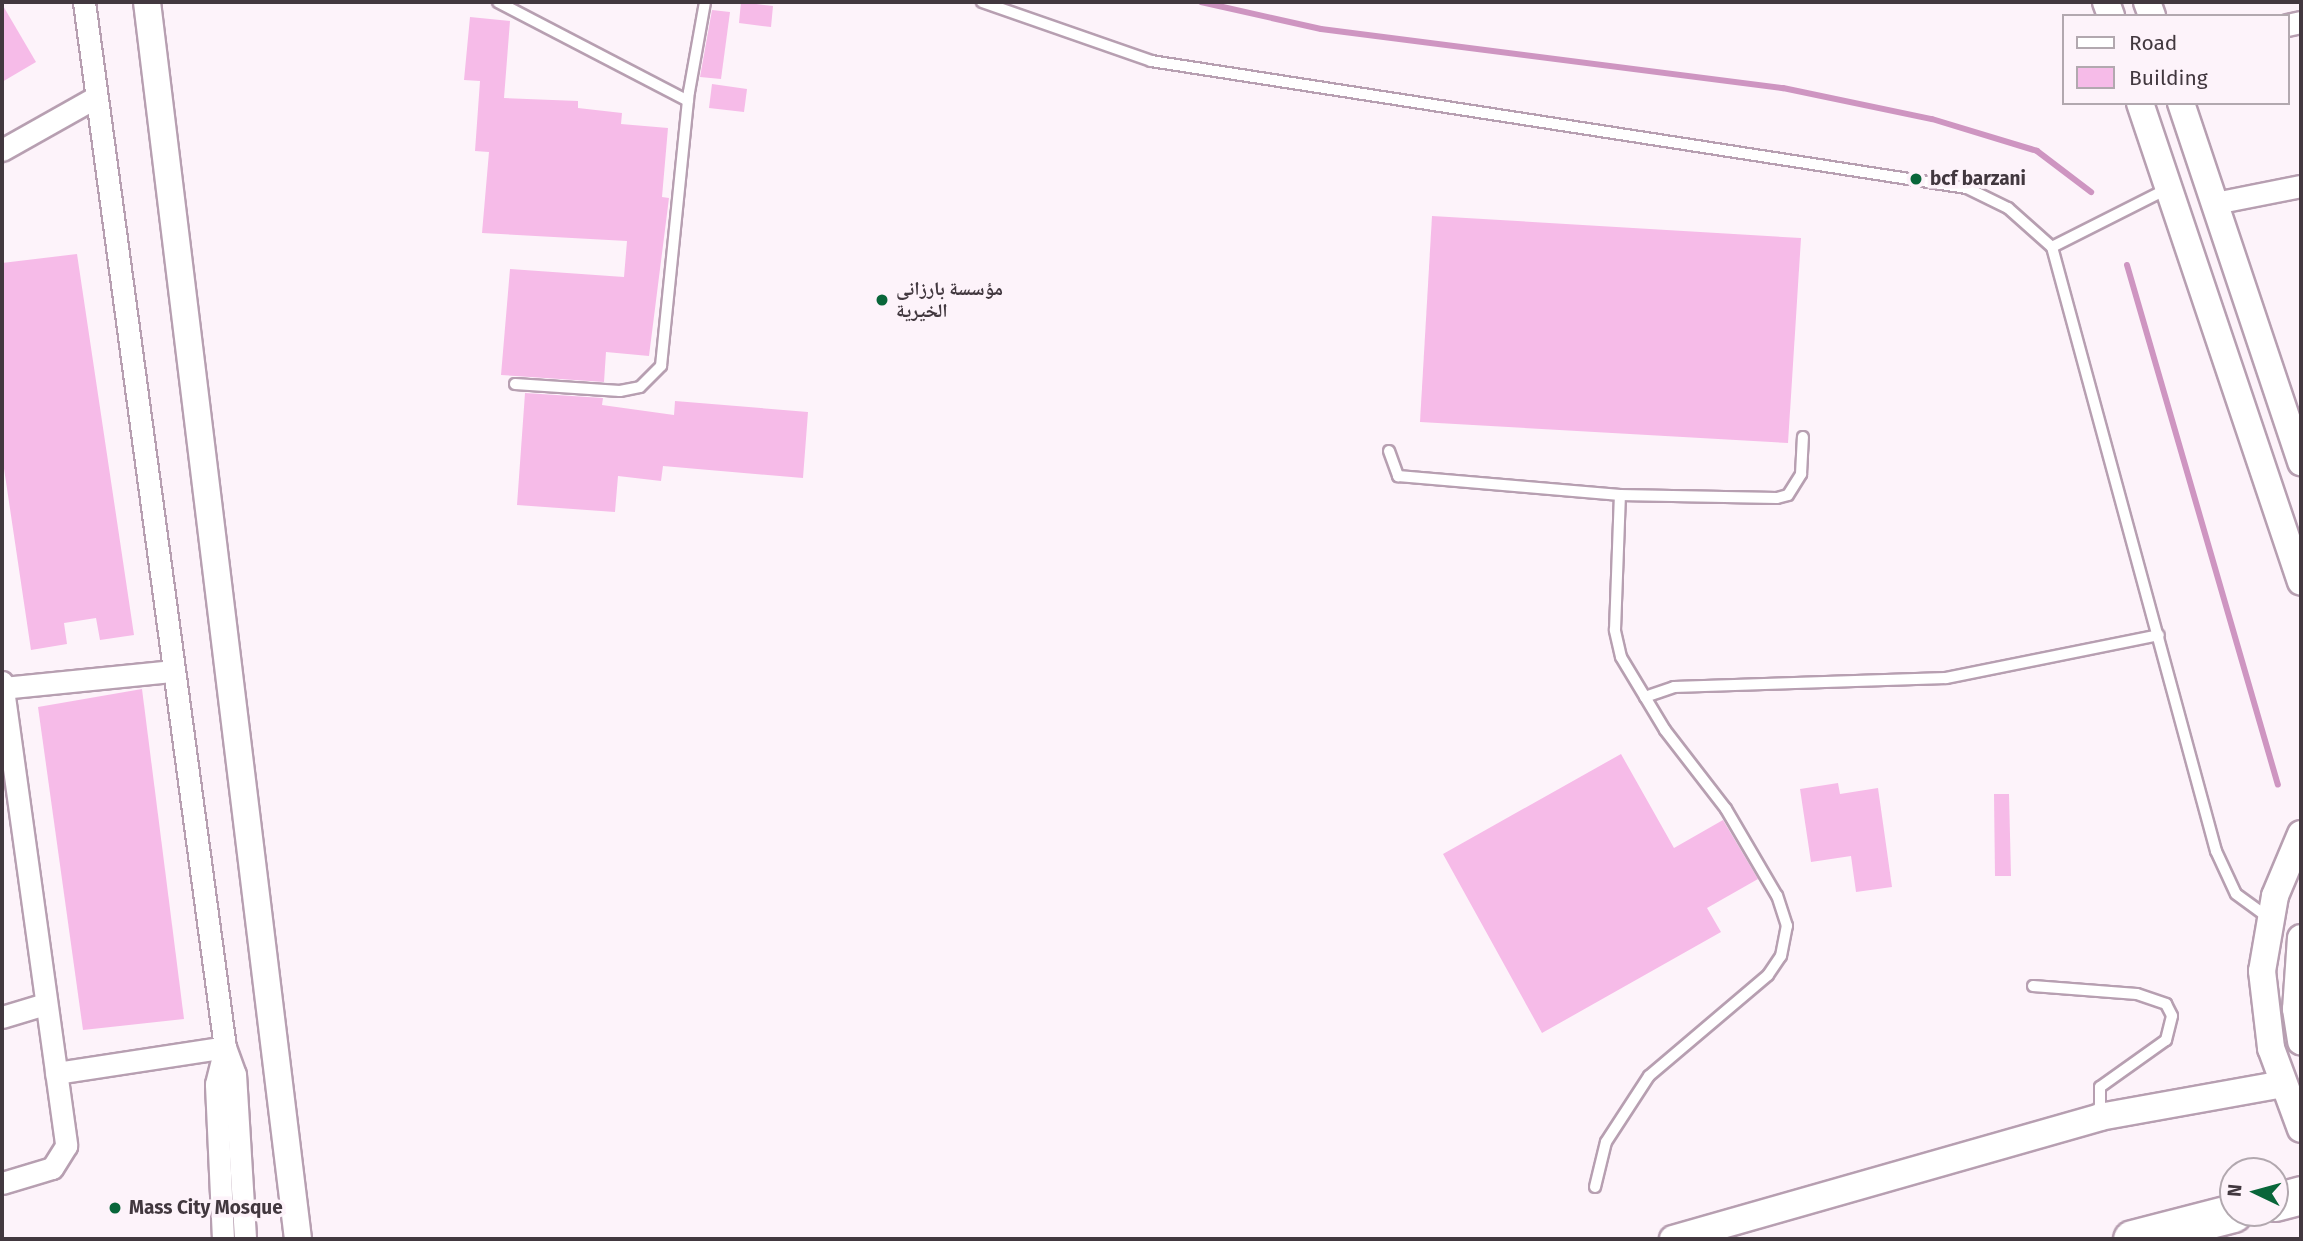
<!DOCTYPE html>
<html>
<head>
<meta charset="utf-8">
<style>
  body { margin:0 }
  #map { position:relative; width:2303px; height:1241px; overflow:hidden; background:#fdf3fa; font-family:"Fira Sans","Noto Naskh Arabic",sans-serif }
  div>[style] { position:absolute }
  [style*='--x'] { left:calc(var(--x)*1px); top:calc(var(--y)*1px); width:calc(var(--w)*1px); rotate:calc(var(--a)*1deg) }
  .stream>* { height:6px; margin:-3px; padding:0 3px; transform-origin:3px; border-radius:3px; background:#ce95c1 }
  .building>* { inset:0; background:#f6bbe8 }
  .roads { filter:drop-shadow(2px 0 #b79fb1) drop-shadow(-2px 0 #b79fb1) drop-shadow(0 2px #b79fb1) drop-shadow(0 -2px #b79fb1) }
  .service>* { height:10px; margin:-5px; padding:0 5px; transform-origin:5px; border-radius:5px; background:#fff }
  .minor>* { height:21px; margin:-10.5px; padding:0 10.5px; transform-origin:10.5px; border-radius:10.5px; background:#fff }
  .tertiary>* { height:26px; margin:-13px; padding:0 13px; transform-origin:13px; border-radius:13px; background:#fff }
  .motorway>* { height:37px; margin:-18.5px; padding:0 18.5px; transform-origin:18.5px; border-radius:18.5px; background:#fff }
  .dots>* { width:19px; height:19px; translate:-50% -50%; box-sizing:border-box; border:4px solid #fdf3fa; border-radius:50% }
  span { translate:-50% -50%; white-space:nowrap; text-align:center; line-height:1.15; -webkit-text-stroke:7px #fdf3fa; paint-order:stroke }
  .poi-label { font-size:19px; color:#42383f; font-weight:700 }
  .left { translate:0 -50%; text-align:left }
  .frame { position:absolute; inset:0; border:4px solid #42383f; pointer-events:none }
  .legend { position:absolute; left:2062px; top:14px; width:228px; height:91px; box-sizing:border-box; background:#fdf3fa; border:2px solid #b2a8af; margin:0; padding:9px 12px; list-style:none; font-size:21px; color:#42383f }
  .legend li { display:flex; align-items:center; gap:14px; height:35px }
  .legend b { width:35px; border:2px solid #b2a8af }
  .north { position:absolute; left:2219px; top:1157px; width:70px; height:70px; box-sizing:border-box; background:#fdf3fa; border:2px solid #b2a8af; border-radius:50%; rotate:275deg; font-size:19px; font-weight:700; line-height:28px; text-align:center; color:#42383f }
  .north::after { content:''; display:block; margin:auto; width:24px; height:32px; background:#09663a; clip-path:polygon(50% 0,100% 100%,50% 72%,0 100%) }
</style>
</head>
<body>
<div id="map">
  <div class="stream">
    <i style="--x:1201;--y:2;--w:123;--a:12.7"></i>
    <i style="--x:1321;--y:29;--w:466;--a:7.3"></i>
    <i style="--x:1783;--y:88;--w:152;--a:11.8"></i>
    <i style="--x:1932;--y:119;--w:110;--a:16.9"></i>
    <i style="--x:2037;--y:151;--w:68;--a:37.2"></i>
    <i style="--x:2127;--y:265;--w:541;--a:73.81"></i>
  </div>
  <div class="building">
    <i style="clip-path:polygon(741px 2px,773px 6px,771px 27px,739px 23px)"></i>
    <i style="clip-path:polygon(2px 4px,36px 62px,2px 82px)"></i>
    <i style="clip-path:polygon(712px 10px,730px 12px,721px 79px,700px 77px)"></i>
    <i style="clip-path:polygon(470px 17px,510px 21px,504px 98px,578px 101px,578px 108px,622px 113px,621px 124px,668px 128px,662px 197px,669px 198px,649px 356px,606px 352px,604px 382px,501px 375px,510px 269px,624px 277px,627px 241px,482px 233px,489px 152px,475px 151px,480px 81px,464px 80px)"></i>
    <i style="clip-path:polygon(712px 84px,747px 89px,744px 112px,709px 108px)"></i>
    <i style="clip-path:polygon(1432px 216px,1801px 238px,1788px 443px,1420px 422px)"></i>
    <i style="clip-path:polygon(77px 254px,134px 635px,100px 640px,96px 618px,64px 623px,67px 644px,31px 650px,2px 455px,2px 263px)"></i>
    <i style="clip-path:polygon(525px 393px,603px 398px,602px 405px,674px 415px,675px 401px,808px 412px,803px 478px,663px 466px,661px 481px,618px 476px,615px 512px,517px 505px)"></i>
    <i style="clip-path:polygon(142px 689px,184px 1019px,83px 1030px,38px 707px)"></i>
    <i style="clip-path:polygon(1621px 754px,1674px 848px,1723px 820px,1758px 879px,1707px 908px,1721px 932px,1542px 1033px,1443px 854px)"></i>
    <i style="clip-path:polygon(1838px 783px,1840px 794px,1878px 788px,1892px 887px,1856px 892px,1851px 856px,1811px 862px,1800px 789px)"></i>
    <i style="clip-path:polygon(1994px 794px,2009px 794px,2011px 876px,1995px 876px)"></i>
  </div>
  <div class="roads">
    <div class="service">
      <i style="--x:498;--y:2;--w:214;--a:27.5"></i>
      <i style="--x:982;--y:2;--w:179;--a:19.2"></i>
      <i style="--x:1151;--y:61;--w:826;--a:8.85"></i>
      <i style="--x:1967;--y:188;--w:46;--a:26"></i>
      <i style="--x:2008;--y:208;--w:59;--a:41.6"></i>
      <i style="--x:2052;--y:247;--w:626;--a:74.81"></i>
      <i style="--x:2216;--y:851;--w:47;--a:65.1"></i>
      <i style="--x:2236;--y:894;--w:41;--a:36"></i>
      <i style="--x:2052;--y:247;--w:131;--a:-26.8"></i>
      <i style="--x:515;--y:384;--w:105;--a:3.8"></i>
      <i style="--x:620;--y:391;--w:20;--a:-11"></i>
      <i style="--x:640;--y:387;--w:30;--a:-45"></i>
      <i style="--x:661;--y:366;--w:275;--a:-84.2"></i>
      <i style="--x:689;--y:92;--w:91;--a:-79.9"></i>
      <i style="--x:1389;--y:451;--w:27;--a:70"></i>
      <i style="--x:1398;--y:476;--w:223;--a:4.9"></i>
      <i style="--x:1620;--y:495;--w:157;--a:1.1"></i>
      <i style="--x:1777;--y:498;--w:11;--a:-15"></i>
      <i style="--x:1788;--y:495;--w:25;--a:-58"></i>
      <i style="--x:1801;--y:474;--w:37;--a:-87"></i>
      <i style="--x:1645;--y:697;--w:31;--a:-19"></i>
      <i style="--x:1674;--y:687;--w:272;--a:-1.9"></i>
      <i style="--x:1946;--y:678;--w:217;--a:-11.4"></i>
      <i style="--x:2033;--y:986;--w:104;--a:4.4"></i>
      <i style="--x:2137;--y:994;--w:31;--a:19"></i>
      <i style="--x:2166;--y:1004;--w:13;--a:63"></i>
      <i style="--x:2172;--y:1016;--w:25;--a:104"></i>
      <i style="--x:2166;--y:1040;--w:81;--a:144.5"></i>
      <i style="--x:2100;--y:1087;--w:30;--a:90"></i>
      <i style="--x:1595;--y:1187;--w:46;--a:-76.3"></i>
      <i style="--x:1606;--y:1142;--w:79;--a:-56.9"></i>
      <i style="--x:1649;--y:1076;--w:156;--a:-40.3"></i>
      <i style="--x:1768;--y:975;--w:23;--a:-56"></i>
      <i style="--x:1781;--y:956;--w:31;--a:-79"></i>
      <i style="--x:1787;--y:926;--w:32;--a:-108"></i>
      <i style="--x:1777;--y:896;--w:101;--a:-120.4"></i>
      <i style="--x:1726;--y:809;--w:100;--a:-127.7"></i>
      <i style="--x:1665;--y:730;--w:85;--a:-121.1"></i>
      <i style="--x:1621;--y:657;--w:28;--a:-103"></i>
      <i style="--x:1615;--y:630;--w:135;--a:-87.9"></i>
    </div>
    <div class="minor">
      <i style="--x:84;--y:2;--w:1054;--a:82.32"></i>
      <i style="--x:225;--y:1047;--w:29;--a:70"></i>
      <i style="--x:235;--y:1074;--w:165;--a:86.5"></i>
      <i style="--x:2287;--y:25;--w:14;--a:-12"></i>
      <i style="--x:2;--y:150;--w:108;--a:-29.4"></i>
      <i style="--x:2215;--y:203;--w:88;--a:-11.2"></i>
      <i style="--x:2;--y:682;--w:468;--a:82.1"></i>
      <i style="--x:66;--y:1146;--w:26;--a:122"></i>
      <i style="--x:52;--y:1168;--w:52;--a:163.3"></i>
      <i style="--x:2;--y:688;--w:172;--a:-5.7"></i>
      <i style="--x:2;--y:1017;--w:45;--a:-16.8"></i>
      <i style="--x:56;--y:1073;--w:171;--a:-8.7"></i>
      <i style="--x:223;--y:1239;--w:155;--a:-92.6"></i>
      <i style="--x:216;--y:1084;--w:38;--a:-76"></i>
    </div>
    <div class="tertiary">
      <i style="--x:147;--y:2;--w:1246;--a:83.04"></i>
      <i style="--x:2106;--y:2;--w:15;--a:70"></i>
      <i style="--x:2147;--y:2;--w:15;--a:70"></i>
      <i style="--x:2140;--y:103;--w:505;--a:71.42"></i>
      <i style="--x:2181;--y:103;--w:379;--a:71.5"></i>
      <i style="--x:2301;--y:834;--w:67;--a:112.8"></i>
      <i style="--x:2275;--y:896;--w:76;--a:99.8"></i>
      <i style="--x:2262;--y:971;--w:78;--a:83.3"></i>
      <i style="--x:2271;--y:1048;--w:86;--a:69.7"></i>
      <i style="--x:2301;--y:938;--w:71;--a:94"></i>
      <i style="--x:2296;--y:1009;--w:33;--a:81"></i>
      <i style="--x:1673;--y:1239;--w:444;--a:-15.9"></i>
      <i style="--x:2100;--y:1117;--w:186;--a:-10.2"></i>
    </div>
    <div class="motorway">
      <i style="--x:2275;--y:1202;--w:27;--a:-15"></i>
      <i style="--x:2132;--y:1239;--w:104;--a:-14.4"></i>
    </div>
  </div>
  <div class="dots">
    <i style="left:1916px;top:179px;background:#09663a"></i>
    <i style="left:882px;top:300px;background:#09663a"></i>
    <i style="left:115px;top:1208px;background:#09663a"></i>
  </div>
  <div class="poi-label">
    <span class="left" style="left:1930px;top:179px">bcf barzani</span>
    <span class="left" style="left:896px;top:300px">مؤسسة بارزانی<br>الخیریة</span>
    <span class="left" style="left:129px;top:1208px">Mass City Mosque</span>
  </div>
  <div class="frame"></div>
  <ul class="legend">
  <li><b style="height:9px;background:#fff"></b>Road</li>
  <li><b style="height:19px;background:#f6bbe8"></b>Building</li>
  </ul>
  <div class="north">N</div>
</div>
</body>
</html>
